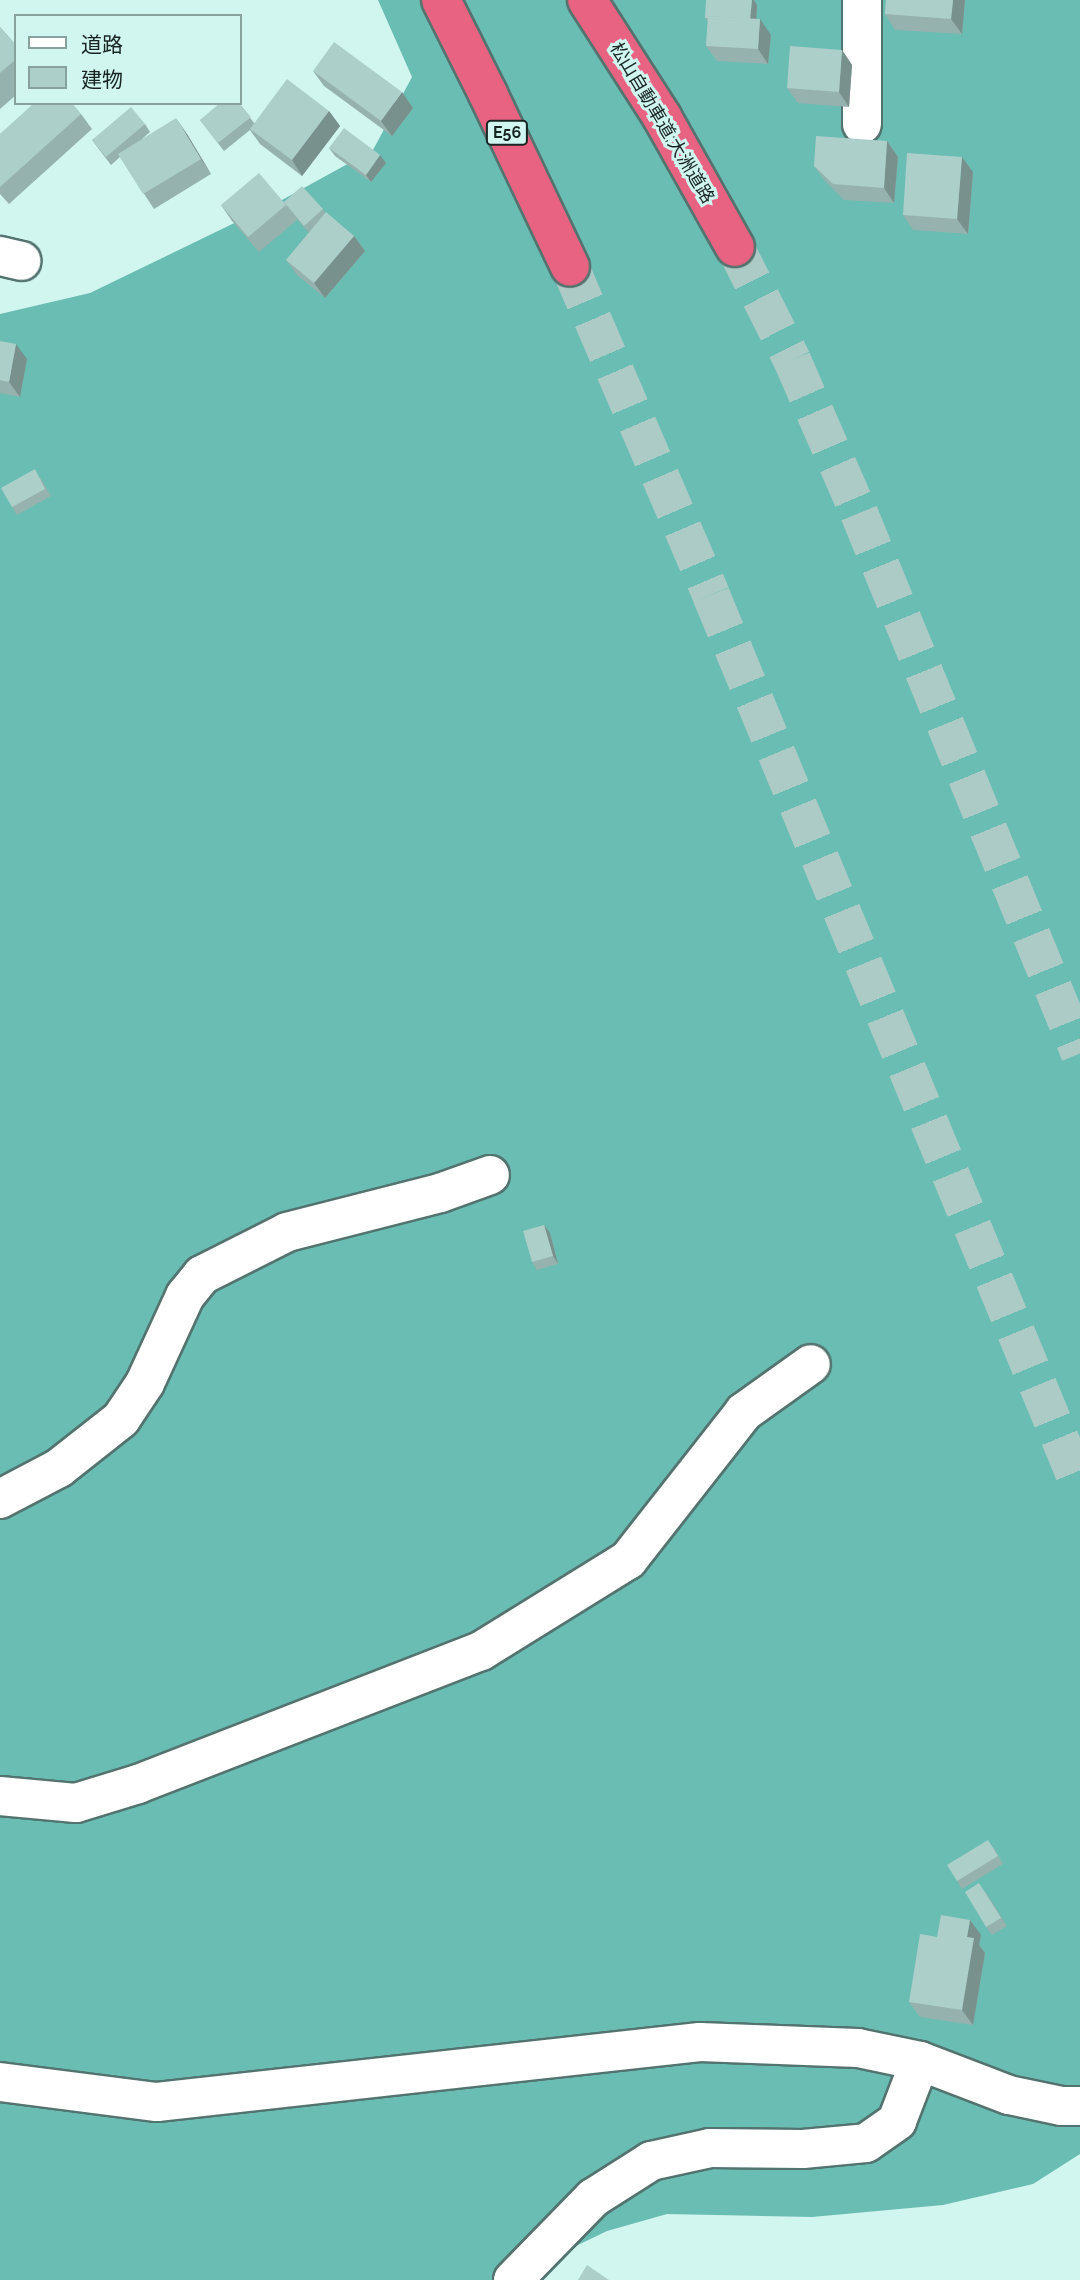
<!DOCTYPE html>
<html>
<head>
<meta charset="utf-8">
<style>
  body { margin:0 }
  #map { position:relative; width:1080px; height:2280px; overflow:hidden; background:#d1f5ef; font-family:Raleway,"Noto Sans JP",sans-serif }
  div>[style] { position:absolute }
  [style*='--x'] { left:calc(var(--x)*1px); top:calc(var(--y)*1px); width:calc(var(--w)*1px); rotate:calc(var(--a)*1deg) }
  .forest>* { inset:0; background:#69bdb3 }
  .highway-tunnel>* { height:38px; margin-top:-19px; transform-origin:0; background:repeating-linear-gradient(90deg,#accbc6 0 38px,transparent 0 57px) }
  .roads { filter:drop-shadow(2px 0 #53736f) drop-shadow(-2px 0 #53736f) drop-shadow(0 2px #53736f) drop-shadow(0 -2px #53736f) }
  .minor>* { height:38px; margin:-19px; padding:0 19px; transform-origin:19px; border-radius:19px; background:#fff }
  .highway>* { height:38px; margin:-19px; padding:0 19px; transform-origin:19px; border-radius:19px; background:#e86281 }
  .wall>* { inset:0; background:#95b2ae }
  .shaded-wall>* { inset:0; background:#79918d }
  .building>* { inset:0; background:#adcfca }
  span { translate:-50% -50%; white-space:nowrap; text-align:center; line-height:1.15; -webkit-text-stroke:6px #d1f5ef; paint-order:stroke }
  .shield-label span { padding:2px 5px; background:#d1f5ef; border:2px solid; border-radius:5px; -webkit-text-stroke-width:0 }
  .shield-label { font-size:16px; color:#172422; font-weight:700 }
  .street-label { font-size:18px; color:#172422 }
  .legend { position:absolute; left:14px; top:14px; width:228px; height:91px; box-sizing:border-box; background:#d1f5ef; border:2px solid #87a19d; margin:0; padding:9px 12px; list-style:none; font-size:21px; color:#172422 }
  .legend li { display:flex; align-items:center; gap:14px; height:35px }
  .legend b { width:35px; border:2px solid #87a19d }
</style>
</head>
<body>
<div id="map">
  <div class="forest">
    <i style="clip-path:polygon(378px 0,1080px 0,1080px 2154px,1033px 2184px,943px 2205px,812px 2217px,667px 2214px,607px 2231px,555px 2256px,529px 2280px,0 2280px,0 314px,90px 293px,282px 200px,373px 150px,412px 77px)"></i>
  </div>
  <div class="highway-tunnel">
    <i style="--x:735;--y:247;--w:127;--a:63.2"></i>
    <i style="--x:792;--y:360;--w:167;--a:66.4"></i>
    <i style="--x:859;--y:513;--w:584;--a:67.78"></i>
    <i style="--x:570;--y:267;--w:357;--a:66.7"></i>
    <i style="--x:711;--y:595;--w:965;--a:67.53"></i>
  </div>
  <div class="roads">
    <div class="minor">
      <i style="--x:862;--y:124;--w:124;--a:-90"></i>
      <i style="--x:0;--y:256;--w:22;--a:13"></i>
      <i style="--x:0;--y:1499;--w:67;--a:-27.7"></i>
      <i style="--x:59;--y:1468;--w:79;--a:-38.3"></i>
      <i style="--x:121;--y:1419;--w:43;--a:-56.3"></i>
      <i style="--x:145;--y:1383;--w:96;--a:-65.3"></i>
      <i style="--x:185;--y:1296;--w:27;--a:-51"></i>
      <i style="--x:202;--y:1275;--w:95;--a:-26.8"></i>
      <i style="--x:287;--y:1232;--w:158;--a:-14.3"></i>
      <i style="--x:440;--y:1193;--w:53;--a:-19.8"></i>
      <i style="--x:0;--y:1796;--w:76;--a:5.3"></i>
      <i style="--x:76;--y:1803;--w:65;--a:-17"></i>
      <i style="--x:138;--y:1784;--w:368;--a:-21.2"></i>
      <i style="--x:481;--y:1651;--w:173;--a:-31.8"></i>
      <i style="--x:628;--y:1560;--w:188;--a:-51.9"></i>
      <i style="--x:744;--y:1412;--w:82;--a:-35.6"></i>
      <i style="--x:0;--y:2082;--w:158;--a:7.3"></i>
      <i style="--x:157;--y:2102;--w:546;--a:-6.31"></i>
      <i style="--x:700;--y:2042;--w:158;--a:2.2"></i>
      <i style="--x:858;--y:2048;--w:63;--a:11.8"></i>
      <i style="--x:920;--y:2061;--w:95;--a:20.9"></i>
      <i style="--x:1009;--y:2095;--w:53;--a:11.9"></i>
      <i style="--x:1061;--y:2106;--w:19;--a:0"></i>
      <i style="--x:513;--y:2280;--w:115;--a:-45.7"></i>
      <i style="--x:593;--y:2198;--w:69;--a:-32.5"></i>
      <i style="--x:651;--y:2161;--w:60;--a:-12.4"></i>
      <i style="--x:710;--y:2148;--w:93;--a:0.6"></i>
      <i style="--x:803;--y:2149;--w:63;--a:-5.4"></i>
      <i style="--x:866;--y:2143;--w:38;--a:-35"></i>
      <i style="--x:897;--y:2121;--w:64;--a:-69"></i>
    </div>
    <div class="highway">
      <i style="--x:441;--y:0;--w:105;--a:63.4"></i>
      <i style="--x:488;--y:94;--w:191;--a:64.6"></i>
      <i style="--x:587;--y:0;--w:139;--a:57.3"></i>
      <i style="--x:662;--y:117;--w:149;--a:60.7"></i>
    </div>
  </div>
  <div class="wall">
    <i style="clip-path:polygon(886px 0,965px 0,962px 34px,895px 30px,885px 14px)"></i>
    <i style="clip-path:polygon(757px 5px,756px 19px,771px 35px,768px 64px,717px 61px,706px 46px,708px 22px,705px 18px)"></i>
    <i style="clip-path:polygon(0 27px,16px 45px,16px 95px,0 109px)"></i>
    <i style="clip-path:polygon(842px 50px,852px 65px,849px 107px,798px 103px,787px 88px)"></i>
    <i style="clip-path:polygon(313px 71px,413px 108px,392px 136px,324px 86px)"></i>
    <i style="clip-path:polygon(239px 103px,254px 123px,329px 111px,340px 126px,302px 176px,260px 144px,250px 130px,224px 151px,200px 120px)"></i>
    <i style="clip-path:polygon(81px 114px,92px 129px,9px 204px,0 194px,0 134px)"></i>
    <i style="clip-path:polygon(145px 124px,150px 132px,142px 139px,187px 134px,211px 174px,154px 209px,120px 157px,111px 165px,92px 140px)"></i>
    <i style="clip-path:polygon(887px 141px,898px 157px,894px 203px,844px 200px,825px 181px,814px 166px)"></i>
    <i style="clip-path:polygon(329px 148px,386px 163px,371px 182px,335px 156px)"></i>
    <i style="clip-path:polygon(973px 172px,968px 234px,913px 230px,903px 215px)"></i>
    <i style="clip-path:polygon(284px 202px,323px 209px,325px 213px,354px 236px,365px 251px,325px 298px,297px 275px,286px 260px,309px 233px,296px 218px,297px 220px,259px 252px,232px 221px,221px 205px)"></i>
    <i style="clip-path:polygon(0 341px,27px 359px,20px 397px,0 393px)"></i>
    <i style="clip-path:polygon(40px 477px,51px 496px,17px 515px,12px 507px)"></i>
    <i style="clip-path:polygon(544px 1225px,550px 1233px,558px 1264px,537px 1270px,532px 1262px)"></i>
    <i style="clip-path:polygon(994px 1848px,1003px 1864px,962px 1889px,957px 1881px)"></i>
    <i style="clip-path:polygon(985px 1891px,1007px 1926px,992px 1935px,986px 1927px)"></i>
    <i style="clip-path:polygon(981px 1935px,979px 1945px,985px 1953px,973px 2025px,920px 2017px,909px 2002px,937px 1937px)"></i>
  </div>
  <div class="shaded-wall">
    <i style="clip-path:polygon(752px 0,754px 0,757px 5px,756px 28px,750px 20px)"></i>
    <i style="clip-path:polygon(953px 0,965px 0,962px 34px,951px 19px)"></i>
    <i style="clip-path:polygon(760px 19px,771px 35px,768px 64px,758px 49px)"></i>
    <i style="clip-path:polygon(842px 50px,852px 65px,849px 107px,839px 92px)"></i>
    <i style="clip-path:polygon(402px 92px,413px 108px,392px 136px,381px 121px)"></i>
    <i style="clip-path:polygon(329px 111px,340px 126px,302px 176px,292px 160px)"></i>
    <i style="clip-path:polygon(176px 118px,187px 134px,211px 174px,201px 159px)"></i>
    <i style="clip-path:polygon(887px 141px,898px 157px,894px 203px,884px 188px)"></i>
    <i style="clip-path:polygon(380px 155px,386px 163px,371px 182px,366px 175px)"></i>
    <i style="clip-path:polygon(962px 157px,973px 172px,968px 234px,957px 219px)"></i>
    <i style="clip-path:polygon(354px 236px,365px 251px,325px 298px,314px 283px)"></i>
    <i style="clip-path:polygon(16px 344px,27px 359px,20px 397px,9px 382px)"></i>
    <i style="clip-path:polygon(544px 1225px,550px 1233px,558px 1264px,553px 1256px)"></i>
    <i style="clip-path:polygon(970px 1920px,981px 1935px,979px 1945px,985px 1953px,973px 2025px,962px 2010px,967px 1937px)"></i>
  </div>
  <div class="building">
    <i style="clip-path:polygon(706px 0,752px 0,750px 19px,708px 16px,708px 18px,705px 18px)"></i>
    <i style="clip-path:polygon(886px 0,953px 0,951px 19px,885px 14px)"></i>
    <i style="clip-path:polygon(708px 16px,760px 19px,758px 49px,706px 46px)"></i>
    <i style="clip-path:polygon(0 27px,16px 45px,16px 59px,0 73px)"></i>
    <i style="clip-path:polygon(334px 42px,402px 92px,381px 121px,313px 71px)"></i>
    <i style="clip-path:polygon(790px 46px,842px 50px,839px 92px,787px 88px)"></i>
    <i style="clip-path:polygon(287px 79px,329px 111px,292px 160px,250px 129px)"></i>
    <i style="clip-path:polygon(34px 103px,72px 103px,81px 114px,0 187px,0 134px)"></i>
    <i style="clip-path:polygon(220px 103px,239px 103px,251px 117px,218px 143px,200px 120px)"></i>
    <i style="clip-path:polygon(131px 107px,145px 124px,106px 157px,92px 140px)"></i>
    <i style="clip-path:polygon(176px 118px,201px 159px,143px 194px,118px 154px)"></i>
    <i style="clip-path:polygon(344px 128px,380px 155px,366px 175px,329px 148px)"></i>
    <i style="clip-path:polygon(816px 136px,887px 141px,884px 188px,833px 184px,814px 166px)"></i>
    <i style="clip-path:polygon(907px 153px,962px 157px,957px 219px,903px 215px)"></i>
    <i style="clip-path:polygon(259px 173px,286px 205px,248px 237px,221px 205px)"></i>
    <i style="clip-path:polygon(302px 186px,323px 209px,304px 226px,284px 202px)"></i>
    <i style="clip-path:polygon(326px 212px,354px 236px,314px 283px,286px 260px)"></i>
    <i style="clip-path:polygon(0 341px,16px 344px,9px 382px,0 380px)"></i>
    <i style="clip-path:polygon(35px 469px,45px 489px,12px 507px,1px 488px)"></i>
    <i style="clip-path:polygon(544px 1225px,553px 1256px,532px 1262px,523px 1231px)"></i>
    <i style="clip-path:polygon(988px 1840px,998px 1856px,957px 1881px,947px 1865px)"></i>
    <i style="clip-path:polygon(979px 1883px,1001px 1918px,986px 1927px,965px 1892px)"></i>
    <i style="clip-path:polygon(941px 1915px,970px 1920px,967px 1937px,974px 1938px,962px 2010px,909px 2002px,920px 1934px,937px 1937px)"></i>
    <i style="clip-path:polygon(587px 2265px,609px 2280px,578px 2280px)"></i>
  </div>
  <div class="shield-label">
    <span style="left:507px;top:133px">E56</span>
  </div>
  <div class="street-label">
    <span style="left:662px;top:123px;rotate:59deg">松山自動車道;大洲道路</span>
  </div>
  <ul class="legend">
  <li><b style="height:9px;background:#fff"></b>道路</li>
  <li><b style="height:19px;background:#adcfca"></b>建物</li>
  </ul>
</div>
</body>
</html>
